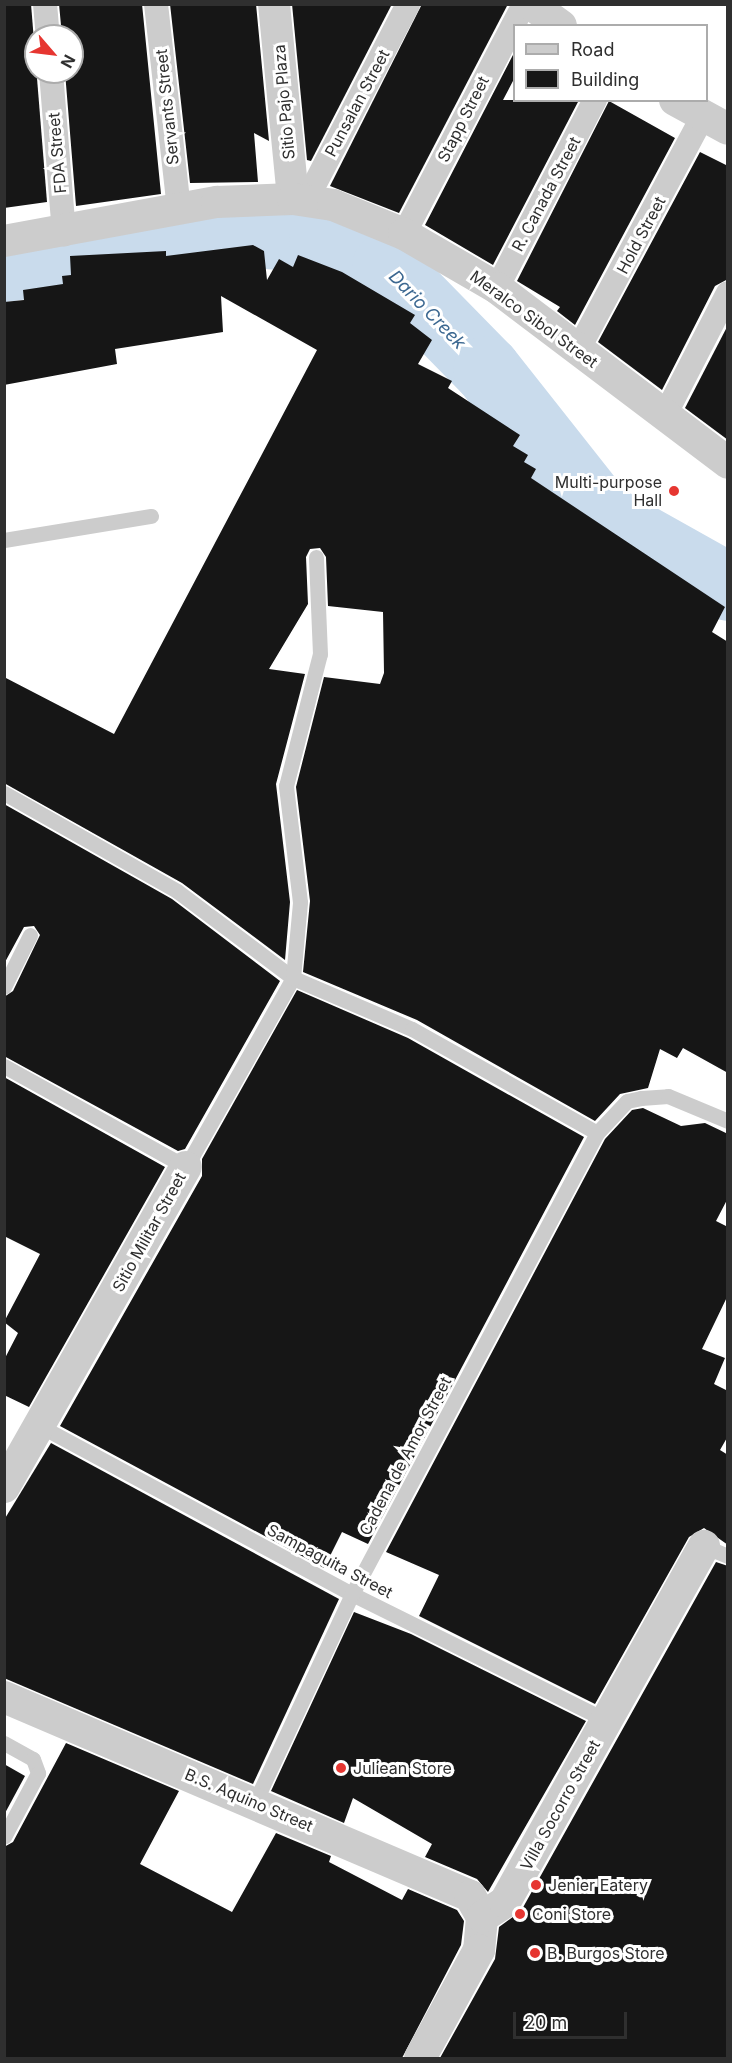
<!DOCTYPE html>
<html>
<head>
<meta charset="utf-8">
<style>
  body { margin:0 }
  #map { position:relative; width:732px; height:2063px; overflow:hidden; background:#fff; font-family:Inter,sans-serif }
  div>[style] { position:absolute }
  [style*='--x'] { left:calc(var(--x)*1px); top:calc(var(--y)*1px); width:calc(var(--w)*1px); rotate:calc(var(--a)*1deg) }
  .river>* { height:68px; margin:-34px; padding:0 34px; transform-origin:34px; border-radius:34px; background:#c9dbec }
  .building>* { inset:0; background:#161616 }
  .service>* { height:15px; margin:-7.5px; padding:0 7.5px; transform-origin:7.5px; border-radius:7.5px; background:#ccc }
  .pedestrian>* { height:24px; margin:-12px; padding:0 12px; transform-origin:12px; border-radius:12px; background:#ccc }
  .minor>* { height:32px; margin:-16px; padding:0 16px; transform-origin:16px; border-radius:16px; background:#ccc }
  .dots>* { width:16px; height:16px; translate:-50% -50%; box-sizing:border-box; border:3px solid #fff; border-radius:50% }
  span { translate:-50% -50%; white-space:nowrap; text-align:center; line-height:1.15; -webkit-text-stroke:6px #fff; paint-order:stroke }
  .street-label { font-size:16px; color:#2f2f2f }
  .poi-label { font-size:16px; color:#2f2f2f }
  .right { translate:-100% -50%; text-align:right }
  .left { translate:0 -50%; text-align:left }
  .water-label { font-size:18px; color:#3c6891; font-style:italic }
  .frame { position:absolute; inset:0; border:6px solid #2f2f2f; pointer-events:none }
  .legend { position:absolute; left:513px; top:24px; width:195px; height:78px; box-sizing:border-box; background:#fff; border:2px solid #acacac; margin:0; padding:8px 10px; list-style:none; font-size:18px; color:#2f2f2f }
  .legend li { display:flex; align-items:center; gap:12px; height:30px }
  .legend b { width:30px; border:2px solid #acacac }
  .north { position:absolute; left:24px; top:24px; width:60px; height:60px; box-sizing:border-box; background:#fff; border:2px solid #acacac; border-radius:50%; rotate:118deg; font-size:16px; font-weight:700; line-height:24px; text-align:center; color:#2f2f2f }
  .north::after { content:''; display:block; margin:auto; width:21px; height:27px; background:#e63631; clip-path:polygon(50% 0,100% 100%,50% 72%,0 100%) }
  .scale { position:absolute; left:513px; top:2012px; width:114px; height:27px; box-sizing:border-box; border:3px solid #2f2f2f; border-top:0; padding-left:8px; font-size:18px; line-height:21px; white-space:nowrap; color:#2f2f2f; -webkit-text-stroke:4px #fff; paint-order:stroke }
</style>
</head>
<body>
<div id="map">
  <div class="river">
    <i style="--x:4;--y:268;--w:114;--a:-8.1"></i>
    <i style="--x:117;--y:252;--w:84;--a:-15.9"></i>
    <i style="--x:198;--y:229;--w:125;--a:5"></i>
    <i style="--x:323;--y:240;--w:69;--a:23.2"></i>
    <i style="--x:386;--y:267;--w:144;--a:45.6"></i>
    <i style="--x:487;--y:370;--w:187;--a:51.7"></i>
    <i style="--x:603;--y:517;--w:143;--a:29.2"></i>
  </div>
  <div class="building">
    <i style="clip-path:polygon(4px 4px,31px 4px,47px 202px,4px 208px)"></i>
    <i style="clip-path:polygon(59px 4px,142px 4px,161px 194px,76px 206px,65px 72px,72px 72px,72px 36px,62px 36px)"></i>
    <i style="clip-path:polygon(170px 4px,256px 4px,269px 141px,254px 133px,258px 182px,190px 183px)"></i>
    <i style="clip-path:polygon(292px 4px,392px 4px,311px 161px,307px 160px)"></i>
    <i style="clip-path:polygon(422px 4px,508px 4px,399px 213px,330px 186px)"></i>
    <i style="clip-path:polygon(514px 53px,514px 79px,503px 100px,579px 100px,493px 265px,425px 225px)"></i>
    <i style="clip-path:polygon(609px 101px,675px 138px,575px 325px,557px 311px,560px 307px,517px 281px)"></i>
    <i style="clip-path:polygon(700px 152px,728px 166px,728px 279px,715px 286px,662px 390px,598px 342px)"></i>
    <i style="clip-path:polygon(253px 245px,264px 251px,267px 280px,279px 259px,293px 267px,298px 255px,342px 272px,415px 315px,410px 323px,432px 340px,418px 364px,452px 381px,448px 388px,520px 435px,513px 446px,528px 455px,524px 462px,536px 469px,531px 478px,725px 607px,712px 632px,728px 642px,728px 1073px,683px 1048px,677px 1058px,660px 1049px,648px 1088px,620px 1094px,595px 1121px,417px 1020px,303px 972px,310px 901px,296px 787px,324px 677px,380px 684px,384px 673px,383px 612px,328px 606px,326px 557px,320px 548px,310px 549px,306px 557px,308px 604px,269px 669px,305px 674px,276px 784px,290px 902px,285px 960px,182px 883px,4px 783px,4px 677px,114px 734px,317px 350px,221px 296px,223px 332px,115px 349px,117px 364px,4px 385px,4px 302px,24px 300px,23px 290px,63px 284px,62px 276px,71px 275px,70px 256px,166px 251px,166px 256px)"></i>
    <i style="clip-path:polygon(728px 325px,728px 440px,685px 408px)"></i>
    <i style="clip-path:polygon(4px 804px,172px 899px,280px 981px,185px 1149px,178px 1151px,4px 1056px,4px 997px,13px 991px,40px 935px,34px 926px,24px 927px,4px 964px)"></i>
    <i style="clip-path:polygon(297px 990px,408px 1038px,584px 1137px,368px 1544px,342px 1532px,324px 1568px,60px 1426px,202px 1176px,202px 1159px)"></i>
    <i style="clip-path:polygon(4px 1077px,165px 1167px,29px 1407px,4px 1395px,4px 1360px,18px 1333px,4px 1322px,40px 1254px,4px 1236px)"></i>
    <i style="clip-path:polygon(643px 1108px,681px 1126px,705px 1123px,728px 1134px,728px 1198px,716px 1221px,728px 1227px,728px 1295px,702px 1349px,725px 1358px,714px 1384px,728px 1391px,728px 1436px,720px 1450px,728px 1455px,728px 1545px,704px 1528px,689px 1537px,595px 1704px,419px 1616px,439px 1575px,386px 1552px,605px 1139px,632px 1110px)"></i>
    <i style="clip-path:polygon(51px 1443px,339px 1599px,253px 1784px,4px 1678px,4px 1520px)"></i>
    <i style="clip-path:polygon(716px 1562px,728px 1566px,728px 2058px,440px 2058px,495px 1959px,499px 1927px,521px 1911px)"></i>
    <i style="clip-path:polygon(354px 1612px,411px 1634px,586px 1721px,488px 1892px,477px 1879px,425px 1857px,432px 1844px,353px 1798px,344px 1823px,271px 1791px)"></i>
    <i style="clip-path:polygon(66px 1743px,179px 1791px,140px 1864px,232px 1912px,276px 1833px,331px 1856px,329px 1862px,402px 1900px,408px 1889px,457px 1910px,464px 1921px,461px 1945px,402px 2058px,4px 2058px,4px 1847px,13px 1842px)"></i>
    <i style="clip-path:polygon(4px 1764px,25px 1776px,4px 1815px)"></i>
  </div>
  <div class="service">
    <i style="--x:4;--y:540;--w:149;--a:-9.3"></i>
    <i style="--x:4;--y:793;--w:199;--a:29.5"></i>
    <i style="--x:177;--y:891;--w:145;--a:36.9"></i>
    <i style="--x:293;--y:978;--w:129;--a:23.2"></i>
    <i style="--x:412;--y:1029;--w:212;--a:29.3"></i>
    <i style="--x:4;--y:987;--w:58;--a:-63.4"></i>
    <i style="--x:4;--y:1066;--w:208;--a:29"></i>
    <i style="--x:186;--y:1167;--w:217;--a:-60.5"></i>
    <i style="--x:293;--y:978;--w:76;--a:-84.7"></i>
    <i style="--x:300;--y:902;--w:117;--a:-96.9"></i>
    <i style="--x:286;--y:786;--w:136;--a:-75.6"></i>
    <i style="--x:320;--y:654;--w:97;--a:-92.4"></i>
    <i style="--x:40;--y:1426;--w:354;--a:28.3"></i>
    <i style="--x:352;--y:1594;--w:286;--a:26.4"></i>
    <i style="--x:704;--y:1546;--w:26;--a:23"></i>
    <i style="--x:4;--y:1743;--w:33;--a:29"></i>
    <i style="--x:33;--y:1759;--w:15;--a:70"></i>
    <i style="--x:38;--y:1773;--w:72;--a:118"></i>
    <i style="--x:255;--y:1802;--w:230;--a:-65"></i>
    <i style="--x:352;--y:1594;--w:522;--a:-62.01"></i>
    <i style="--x:597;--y:1133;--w:44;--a:-46.8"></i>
    <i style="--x:627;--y:1101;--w:14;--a:-12"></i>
    <i style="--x:641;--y:1098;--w:27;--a:-4"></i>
    <i style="--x:668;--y:1096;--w:65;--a:22.6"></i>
  </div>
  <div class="pedestrian">
    <i style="--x:45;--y:4;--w:32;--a:85"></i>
    <i style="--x:156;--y:4;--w:206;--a:83.6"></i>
    <i style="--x:51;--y:72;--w:163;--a:85.4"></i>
    <i style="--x:306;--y:201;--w:222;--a:-62.6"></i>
    <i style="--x:404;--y:234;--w:259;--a:-62.4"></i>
    <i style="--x:497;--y:288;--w:212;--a:-62.5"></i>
    <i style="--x:578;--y:350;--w:263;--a:-61.9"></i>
    <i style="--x:665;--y:415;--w:137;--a:-62.7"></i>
  </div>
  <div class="minor">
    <i style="--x:274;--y:4;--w:196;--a:84.4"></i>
    <i style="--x:531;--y:4;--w:37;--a:36"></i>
    <i style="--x:675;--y:100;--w:60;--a:28.7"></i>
    <i style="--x:4;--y:241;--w:217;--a:-10.4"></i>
    <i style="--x:217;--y:202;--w:76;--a:-2.3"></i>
    <i style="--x:293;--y:199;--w:40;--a:8.5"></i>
    <i style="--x:333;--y:205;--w:77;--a:22.2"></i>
    <i style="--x:404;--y:234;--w:108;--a:30.1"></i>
    <i style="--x:497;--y:288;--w:290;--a:37.1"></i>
    <i style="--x:4;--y:1487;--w:368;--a:-60.4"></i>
    <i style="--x:4;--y:1697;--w:507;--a:23.12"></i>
    <i style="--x:470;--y:1896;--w:24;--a:60"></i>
    <i style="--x:482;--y:1917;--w:33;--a:95"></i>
    <i style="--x:479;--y:1950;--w:123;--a:118.6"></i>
    <i style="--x:482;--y:1917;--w:27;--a:-33"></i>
    <i style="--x:505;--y:1902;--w:408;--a:-60.8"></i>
  </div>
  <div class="dots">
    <i style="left:674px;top:491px;background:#e63631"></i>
    <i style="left:341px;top:1768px;background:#e63631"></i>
    <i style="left:536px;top:1885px;background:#e63631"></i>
    <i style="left:520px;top:1914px;background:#e63631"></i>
    <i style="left:535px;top:1953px;background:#e63631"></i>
  </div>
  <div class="street-label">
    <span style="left:284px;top:102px;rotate:-95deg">Sitio Pajo Plaza</span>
    <span style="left:357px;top:103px;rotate:-62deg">Punsalan Street</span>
    <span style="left:167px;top:107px;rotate:-96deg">Servants Street</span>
    <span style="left:463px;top:119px;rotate:-63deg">Stapp Street</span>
    <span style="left:57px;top:153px;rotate:-95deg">FDA Street</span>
    <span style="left:546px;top:194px;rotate:-62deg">R. Canada Street</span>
    <span style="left:641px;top:235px;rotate:-62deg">Hold Street</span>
    <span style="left:534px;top:319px;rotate:36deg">Meralco Sibol Street</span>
    <span style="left:149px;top:1232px;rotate:-61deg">Sitio Militar Street</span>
    <span style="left:405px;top:1456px;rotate:-62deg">Cadena de Amor Street</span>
    <span style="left:330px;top:1561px;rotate:28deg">Sampaguita Street</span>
    <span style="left:249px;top:1800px;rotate:23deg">B.S. Aquino Street</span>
    <span style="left:560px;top:1805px;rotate:-61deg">Villa Socorro Street</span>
  </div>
  <div class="poi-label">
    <span class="right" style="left:662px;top:491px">Multi-purpose<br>Hall</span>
    <span class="left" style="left:353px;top:1768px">Juliean Store</span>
    <span class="left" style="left:548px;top:1885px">Jenier Eatery</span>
    <span class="left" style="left:532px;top:1914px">Coni Store</span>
    <span class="left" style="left:547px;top:1953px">B. Burgos Store</span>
  </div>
  <div class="water-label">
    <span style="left:427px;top:310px;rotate:46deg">Dario Creek</span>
  </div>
  <div class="frame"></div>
  <ul class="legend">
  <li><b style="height:8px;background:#ccc"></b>Road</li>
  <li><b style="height:16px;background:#161616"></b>Building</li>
  </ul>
  <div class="north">N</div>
  <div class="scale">20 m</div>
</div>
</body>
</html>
